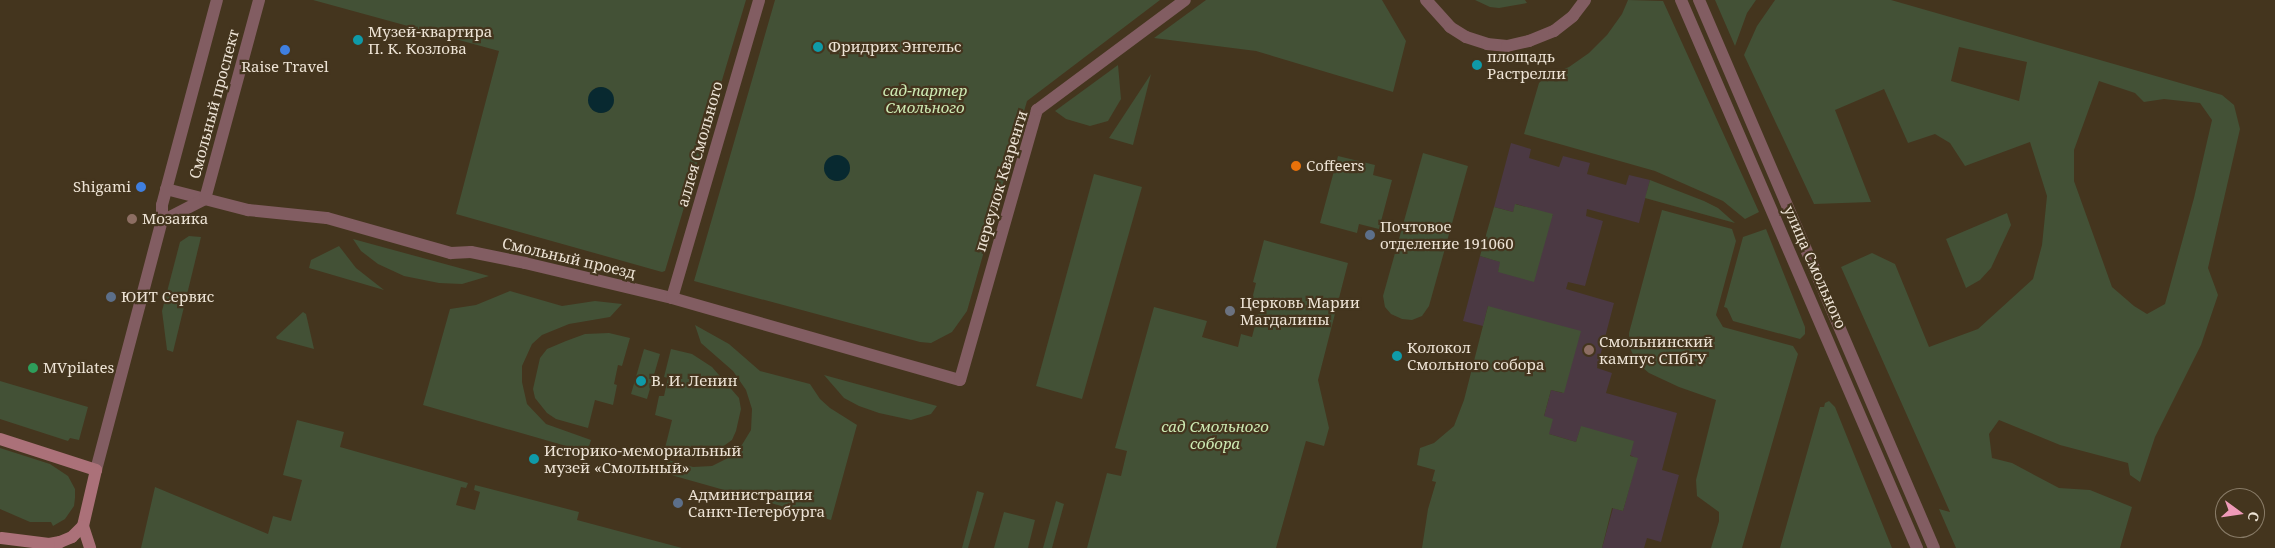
<!DOCTYPE html>
<html>
<head>
<meta charset="utf-8">
<style>
  body { margin:0 }
  #map { position:relative; width:2275px; height:548px; overflow:hidden; background:#44351e; font-family:"Noto Serif",serif }
  div>[style] { position:absolute }
  [style*='--x'] { left:calc(var(--x)*1px); top:calc(var(--y)*1px); width:calc(var(--w)*1px); rotate:calc(var(--a)*1deg) }
  .education>* { inset:0; background:#4b3943 }
  .green>* { inset:0; background:#435136 }
  .water>* { inset:0; background:#082930 }
  .round { border-radius:50% }
  .minor>* { height:12px; margin:-6px; padding:0 6px; transform-origin:6px; border-radius:6px; background:#825d62 }
  .tertiary>* { height:12px; margin:-6px; padding:0 6px; transform-origin:6px; border-radius:6px; background:#825d62 }
  .secondary>* { height:12px; margin:-6px; padding:0 6px; transform-origin:6px; border-radius:6px; background:#ab7179 }
  .dots>* { width:14px; height:14px; translate:-50% -50%; box-sizing:border-box; border:2px solid #44351e; border-radius:50% }
  span { translate:-50% -50%; white-space:nowrap; text-align:center; line-height:1.15; -webkit-text-stroke:4.5px #44351e; paint-order:stroke }
  .poi-label { font-size:15px; color:#ede3d5 }
  .left { translate:0 -50%; text-align:left }
  .right { translate:-100% -50%; text-align:right }
  .park-label { font-size:15px; color:#cdeab3; font-style:italic }
  .street-label { font-size:15px; color:#ede3d5 }
  .north { position:absolute; left:2215px; top:488px; width:50px; height:50px; box-sizing:border-box; background:#44351e; border:1px solid #887b67; border-radius:50%; rotate:104deg; font-size:14px; font-weight:700; line-height:20px; text-align:center; color:#ede3d5 }
  .north::after { content:''; display:block; margin:auto; width:18px; height:22px; background:#ef9ab8; clip-path:polygon(50% 0,100% 100%,50% 72%,0 100%) }
</style>
</head>
<body>
<div id="map">
  <div class="education">
    <i style="clip-path:polygon(1511px 143px,1531px 149px,1529px 158px,1559px 167px,1563px 156px,1590px 163px,1587px 174px,1626px 185px,1629px 175px,1650px 180px,1639px 223px,1587px 209px,1586px 216px,1603px 221px,1585px 286px,1568px 282px,1566px 289px,1614px 303px,1597px 368px,1612px 373px,1606px 393px,1677px 413px,1662px 470px,1679px 475px,1661px 542px,1647px 538px,1644px 548px,1602px 548px,1613px 508px,1623px 511px,1637px 459px,1581px 427px,1576px 442px,1549px 434px,1544px 416px,1551px 390px,1563px 393px,1488px 306px,1483px 326px,1463px 321px,1480px 256px,1501px 262px,1498px 272px,1553px 215px,1516px 204px,1513px 212px,1494px 207px)"></i>
  </div>
  <div class="green">
    <i style="clip-path:polygon(evenodd,313px 0,746px 0,665px 271px,662px 272px,456px 214px,499px 51px,313px 0,602px 87px,612px 93px,611px 107px,606px 112px,599px 113px,590px 107px,595px 88px,602px 87px)"></i>
    <i style="clip-path:polygon(evenodd,775px 0,1160px 0,1027px 101px,967px 311px,952px 332px,931px 343px,920px 342px,694px 281px,775px 0,839px 156px,848px 161px,850px 168px,839px 181px,836px 181px,829px 178px,825px 172px,828px 159px,839px 156px)"></i>
    <i style="clip-path:polygon(1206px 0,1382px 0,1406px 41px,1393px 92px,1256px 51px,1154px 38px)"></i>
    <i style="clip-path:polygon(1475px 0,1525px 0,1527px 3px,1499px 8px,1490px 7px)"></i>
    <i style="clip-path:polygon(1628px 0,1663px 1px,1759px 212px,1745px 219px,1723px 201px,1655px 171px,1524px 134px,1539px 83px,1545px 77px,1569px 67px,1589px 53px,1607px 35px,1622px 14px)"></i>
    <i style="clip-path:polygon(1715px 0,1756px 0,1747px 13px,1735px 46px)"></i>
    <i style="clip-path:polygon(evenodd,1775px 0,1891px 0,2222px 95px,2234px 105px,2240px 129px,2208px 268px,2218px 295px,2201px 345px,2155px 437px,2140px 482px,2130px 475px,2128px 463px,2060px 445px,1999px 420px,1989px 434px,1992px 458px,2012px 463px,2059px 488px,2090px 490px,2132px 507px,2120px 548px,1956px 548px,1939px 509px,1950px 512px,1841px 267px,1872px 253px,1895px 264px,1929px 347px,1978px 329px,2033px 279px,2042px 245px,2047px 196px,2030px 142px,1965px 166px,1950px 143px,1935px 134px,1908px 143px,1884px 89px,1835px 110px,1871px 202px,1814px 204px,1744px 55px,1757px 26px,1775px 0,1959px 47px,2027px 62px,2019px 101px,1951px 81px,1959px 47px,1775px 0,2099px 81px,2135px 93px,2144px 102px,2164px 99px,2200px 103px,2212px 120px,2194px 198px,2165px 304px,2147px 314px,2134px 306px,2112px 287px,2074px 181px,2074px 150px,2099px 81px)"></i>
    <i style="clip-path:polygon(1118px 65px,1121px 99px,1108px 121px,1090px 126px,1066px 119px,1055px 111px)"></i>
    <i style="clip-path:polygon(1151px 74px,1133px 145px,1109px 138px)"></i>
    <i style="clip-path:polygon(1423px 153px,1468px 166px,1429px 306px,1422px 316px,1412px 320px,1402px 319px,1391px 314px,1385px 307px,1383px 296px)"></i>
    <i style="clip-path:polygon(1338px 156px,1375px 165px,1373px 175px,1392px 180px,1379px 229px,1359px 224px,1357px 233px,1320px 223px)"></i>
    <i style="clip-path:polygon(1094px 174px,1142px 187px,1082px 399px,1036px 386px)"></i>
    <i style="clip-path:polygon(1650px 180px,1704px 201px,1718px 208px,1735px 223px,1645px 198px)"></i>
    <i style="clip-path:polygon(1515px 204px,1553px 214px,1534px 282px,1498px 272px,1500px 262px,1480px 256px,1494px 207px,1513px 212px)"></i>
    <i style="clip-path:polygon(1662px 210px,1732px 229px,1736px 241px,1716px 315px,1723px 327px,1793px 346px,1798px 354px,1742px 548px,1711px 548px,1719px 521px,1719px 512px,1697px 496px,1696px 480px,1716px 400px,1679px 387px,1649px 373px,1637px 363px,1629px 346px,1629px 333px)"></i>
    <i style="clip-path:polygon(2007px 213px,2011px 225px,1991px 268px,1980px 280px,1966px 288px,1946px 239px)"></i>
    <i style="clip-path:polygon(1766px 229px,1805px 327px,1805px 334px,1800px 339px,1733px 321px,1727px 308px,1724px 307px,1743px 237px)"></i>
    <i style="clip-path:polygon(189px 236px,201px 237px,173px 352px,167px 350px,162px 311px,180px 242px)"></i>
    <i style="clip-path:polygon(353px 239px,489px 276px,462px 284px,439px 283px,404px 276px,378px 264px,361px 251px)"></i>
    <i style="clip-path:polygon(1264px 240px,1348px 263px,1318px 380px,1329px 428px,1324px 446px,1306px 441px,1276px 548px,1087px 548px,1107px 473px,1121px 476px,1127px 451px,1115px 448px,1154px 307px,1207px 321px,1202px 337px,1238px 347px,1241px 334px,1252px 337px,1261px 302px,1252px 299px,1256px 283px,1253px 282px)"></i>
    <i style="clip-path:polygon(339px 246px,356px 268px,384px 290px,309px 268px,311px 260px)"></i>
    <i style="clip-path:polygon(510px 291px,562px 306px,595px 301px,622px 304px,610px 317px,569px 324px,542px 335px,532px 344px,522px 366px,522px 382px,527px 404px,546px 424px,591px 440px,587px 452px,423px 405px,450px 309px,476px 305px)"></i>
    <i style="clip-path:polygon(1488px 306px,1581px 331px,1564px 393px,1551px 390px,1544px 416px,1553px 419px,1549px 434px,1576px 442px,1581px 426px,1634px 441px,1630px 456px,1638px 458px,1623px 511px,1612px 508px,1602px 548px,1422px 548px,1428px 509px,1436px 482px,1432px 481px,1435px 470px,1417px 465px,1420px 448px,1434px 443px,1454px 426px,1464px 400px)"></i>
    <i style="clip-path:polygon(303px 312px,306px 314px,314px 349px,277px 339px,276px 337px)"></i>
    <i style="clip-path:polygon(695px 325px,729px 344px,760px 371px,810px 384px,820px 399px,830px 408px,857px 425px,831px 520px,664px 473px,668px 460px,693px 467px,712px 466px,728px 458px,740px 448px,751px 430px,752px 409px,746px 390px,733px 371px,701px 343px)"></i>
    <i style="clip-path:polygon(609px 333px,630px 338px,622px 366px,618px 365px,614px 384px,617px 385px,613px 405px,595px 400px,588px 428px,556px 419px,547px 413px,535px 398px,533px 389px,540px 358px,547px 349px,566px 341px,585px 334px)"></i>
    <i style="clip-path:polygon(644px 349px,660px 354px,647px 399px,631px 394px)"></i>
    <i style="clip-path:polygon(671px 349px,692px 354px,712px 367px,739px 398px,741px 409px,736px 431px,732px 440px,718px 450px,697px 455px,665px 448px,672px 420px,655px 415px,659px 396px,664px 396px,668px 378px,664px 377px)"></i>
    <i style="clip-path:polygon(824px 375px,937px 406px,931px 414px,911px 420px,879px 413px,859px 406px,844px 398px)"></i>
    <i style="clip-path:polygon(0 381px,88px 407px,79px 440px,70px 438px,68px 441px,0 419px)"></i>
    <i style="clip-path:polygon(1829px 401px,1835px 407px,1892px 548px,1780px 548px,1820px 407px,1824px 407px,1825px 403px)"></i>
    <i style="clip-path:polygon(297px 420px,344px 432px,340px 447px,468px 483px,466px 488px,461px 487px,456px 505px,475px 510px,480px 492px,474px 490px,475px 485px,579px 512px,577px 520px,682px 548px,141px 548px,155px 487px,268px 534px,273px 516px,291px 521px,302px 480px,283px 475px)"></i>
    <i style="clip-path:polygon(0 448px,50px 464px,68px 476px,75px 489px,75px 498px,74px 506px,65px 519px,53px 526px,51px 522px,30px 522px,0 509px)"></i>
    <i style="clip-path:polygon(977px 491px,984px 493px,968px 548px,962px 548px)"></i>
    <i style="clip-path:polygon(1056px 501px,1064px 504px,1052px 548px,1043px 548px)"></i>
    <i style="clip-path:polygon(1004px 512px,1035px 520px,1028px 548px,994px 548px)"></i>
  </div>
  <div class="water">
    <i class="round" style="left:588px;top:87px;width:26px;height:26px"></i>
    <i class="round" style="left:824px;top:155px;width:26px;height:26px"></i>
  </div>
  <div class="minor">
    <i style="--x:1426;--y:0;--w:36;--a:48"></i>
    <i style="--x:1450;--y:27;--w:19;--a:32"></i>
    <i style="--x:1466;--y:37;--w:22;--a:18"></i>
    <i style="--x:1487;--y:44;--w:20;--a:6"></i>
    <i style="--x:1507;--y:46;--w:23;--a:-13"></i>
    <i style="--x:1529;--y:41;--w:27;--a:-22"></i>
    <i style="--x:1554;--y:31;--w:24;--a:-38"></i>
    <i style="--x:1573;--y:16;--w:20;--a:-53"></i>
    <i style="--x:166;--y:189;--w:85;--a:14.4"></i>
    <i style="--x:248;--y:210;--w:79;--a:5.8"></i>
    <i style="--x:327;--y:218;--w:129;--a:15.8"></i>
    <i style="--x:451;--y:253;--w:20;--a:-3"></i>
    <i style="--x:471;--y:252;--w:55;--a:11.5"></i>
    <i style="--x:525;--y:263;--w:151;--a:13.4"></i>
    <i style="--x:672;--y:298;--w:299;--a:15.9"></i>
    <i style="--x:960;--y:380;--w:281;--a:-74.1"></i>
    <i style="--x:1037;--y:110;--w:184;--a:-36.6"></i>
    <i style="--x:162;--y:221;--w:48;--a:-27.1"></i>
    <i style="--x:205;--y:199;--w:206;--a:-74.8"></i>
    <i style="--x:672;--y:298;--w:310;--a:-73.7"></i>
    <i style="--x:96;--y:470;--w:258;--a:-75.2"></i>
    <i style="--x:162;--y:221;--w:16;--a:-90"></i>
    <i style="--x:162;--y:205;--w:212;--a:-75"></i>
  </div>
  <div class="tertiary">
    <i style="--x:1681;--y:0;--w:597;--a:66.7"></i>
    <i style="--x:1699;--y:0;--w:596;--a:66.79"></i>
  </div>
  <div class="secondary">
    <i style="--x:0;--y:439;--w:101;--a:17.9"></i>
    <i style="--x:96;--y:470;--w:57;--a:103.1"></i>
    <i style="--x:83;--y:526;--w:16;--a:135"></i>
    <i style="--x:72;--y:537;--w:13;--a:157"></i>
    <i style="--x:60;--y:542;--w:11;--a:170"></i>
    <i style="--x:49;--y:544;--w:48;--a:-172.9"></i>
    <i style="--x:83;--y:526;--w:23;--a:72"></i>
  </div>
  <div class="dots">
    <i style="left:358px;top:40px;background:#0f9aa8"></i>
    <i style="left:818px;top:47px;background:#0f9aa8"></i>
    <i style="left:285px;top:50px;background:#3f7fe0"></i>
    <i style="left:1477px;top:65px;background:#0f9aa8"></i>
    <i style="left:1296px;top:166px;background:#e8710a"></i>
    <i style="left:141px;top:187px;background:#3f7fe0"></i>
    <i style="left:132px;top:219px;background:#8d6e63"></i>
    <i style="left:1370px;top:235px;background:#5c6f8a"></i>
    <i style="left:111px;top:297px;background:#5c6f8a"></i>
    <i style="left:1230px;top:311px;background:#6b7280"></i>
    <i style="left:1589px;top:350px;background:#8d6e63"></i>
    <i style="left:1397px;top:356px;background:#0f9aa8"></i>
    <i style="left:33px;top:368px;background:#2e9e5b"></i>
    <i style="left:641px;top:381px;background:#0f9aa8"></i>
    <i style="left:534px;top:459px;background:#0f9aa8"></i>
    <i style="left:678px;top:503px;background:#5c6f8a"></i>
  </div>
  <div class="poi-label">
    <span class="left" style="left:368px;top:40px">Музей-квартира<br>П. К. Козлова</span>
    <span class="left" style="left:828px;top:47px">Фридрих Энгельс</span>
    <span class="left" style="left:1487px;top:65px">площадь<br>Растрелли</span>
    <span style="left:285px;top:67px">Raise Travel</span>
    <span class="left" style="left:1306px;top:166px">Coffeers</span>
    <span class="right" style="left:131px;top:187px">Shigami</span>
    <span class="left" style="left:142px;top:219px">Мозаика</span>
    <span class="left" style="left:1380px;top:235px">Почтовое<br>отделение 191060</span>
    <span class="left" style="left:121px;top:297px">ЮИТ Сервис</span>
    <span class="left" style="left:1240px;top:311px">Церковь Марии<br>Магдалины</span>
    <span class="left" style="left:1599px;top:350px">Смольнинский<br>кампус СПбГУ</span>
    <span class="left" style="left:1407px;top:356px">Колокол<br>Смольного собора</span>
    <span class="left" style="left:43px;top:368px">MVpilates</span>
    <span class="left" style="left:651px;top:381px">В. И. Ленин</span>
    <span class="left" style="left:544px;top:459px">Историко-мемориальный<br>музей «Смольный»</span>
    <span class="left" style="left:688px;top:503px">Администрация<br>Санкт-Петербурга</span>
  </div>
  <div class="park-label">
    <span style="left:925px;top:99px">сад-партер<br>Смольного</span>
    <span style="left:1215px;top:435px">сад Смольного<br>собора</span>
  </div>
  <div class="street-label">
    <span style="left:214px;top:104px;rotate:-75deg">Смольный проспект</span>
    <span style="left:700px;top:144px;rotate:-74deg">аллея Смольного</span>
    <span style="left:1001px;top:181px;rotate:-73deg">переулок Кваренги</span>
    <span style="left:569px;top:258px;rotate:13deg">Смольный проезд</span>
    <span style="left:1815px;top:267px;rotate:66deg">улица Смольного</span>
  </div>
  <div class="north">С</div>
</div>
</body>
</html>
